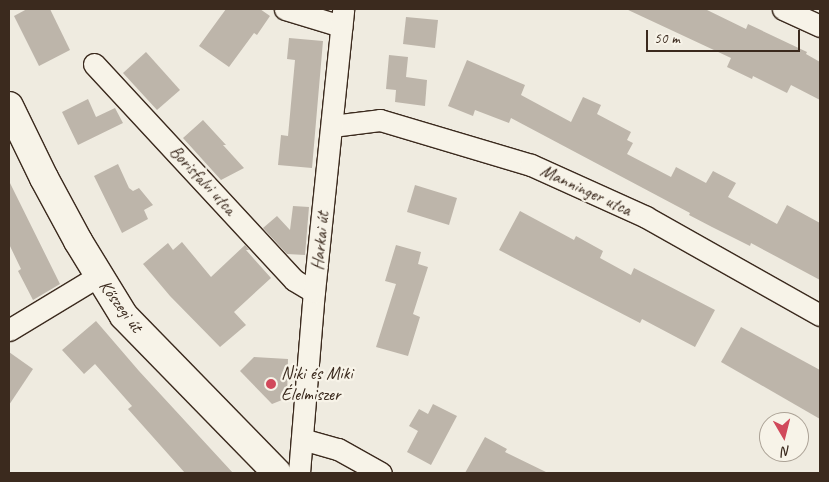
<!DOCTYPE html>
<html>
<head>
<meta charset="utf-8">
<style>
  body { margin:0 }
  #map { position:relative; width:829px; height:482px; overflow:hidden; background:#efebe0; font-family:Caveat,sans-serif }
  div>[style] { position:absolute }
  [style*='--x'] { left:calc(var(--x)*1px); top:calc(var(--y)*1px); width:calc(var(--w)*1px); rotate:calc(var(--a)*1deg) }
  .building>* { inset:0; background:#bdb5aa }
  .roads { filter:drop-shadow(1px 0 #3b2a1e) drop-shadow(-1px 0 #3b2a1e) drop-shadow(0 1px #3b2a1e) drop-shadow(0 -1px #3b2a1e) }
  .minor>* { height:21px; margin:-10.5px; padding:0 10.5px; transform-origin:10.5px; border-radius:10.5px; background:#f7f3e8 }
  .major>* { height:28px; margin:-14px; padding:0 14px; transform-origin:14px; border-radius:14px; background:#f7f3e8 }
  .dots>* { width:14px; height:14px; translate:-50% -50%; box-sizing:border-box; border:2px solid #f7f3e8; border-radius:50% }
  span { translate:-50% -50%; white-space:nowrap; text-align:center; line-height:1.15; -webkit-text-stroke:4.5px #f7f3e8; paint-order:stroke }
  .street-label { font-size:18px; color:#3b2a1e }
  .poi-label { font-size:18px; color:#3b2a1e }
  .left { translate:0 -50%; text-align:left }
  .frame { position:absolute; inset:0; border:10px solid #3b2a1e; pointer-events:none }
  .north { position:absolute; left:759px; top:412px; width:50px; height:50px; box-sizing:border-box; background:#f7f3e8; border:1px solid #aca397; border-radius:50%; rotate:172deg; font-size:14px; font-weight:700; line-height:20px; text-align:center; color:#3b2a1e }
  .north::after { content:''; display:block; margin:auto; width:18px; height:22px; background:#d1495b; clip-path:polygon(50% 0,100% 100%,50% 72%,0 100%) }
  .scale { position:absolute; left:646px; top:30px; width:154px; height:22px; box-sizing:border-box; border:2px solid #3b2a1e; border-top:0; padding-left:6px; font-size:15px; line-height:18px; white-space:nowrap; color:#3b2a1e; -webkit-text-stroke:4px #f7f3e8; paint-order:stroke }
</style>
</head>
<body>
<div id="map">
  <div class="building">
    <i style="clip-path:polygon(27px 9px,50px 9px,70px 50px,39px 66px,14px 16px)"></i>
    <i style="clip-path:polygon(226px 9px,260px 9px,270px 16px,257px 35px,254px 33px,229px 67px,199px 46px)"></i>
    <i style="clip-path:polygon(626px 9px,705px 9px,746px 29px,748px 24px,807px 52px,806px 54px,820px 62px,820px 100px,791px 85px,787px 93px,753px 76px,752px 79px,727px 67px,731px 58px)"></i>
    <i style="clip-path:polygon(406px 17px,438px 20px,435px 48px,403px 44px)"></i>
    <i style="clip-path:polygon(289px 38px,323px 41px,312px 168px,278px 165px,281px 135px,288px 136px,295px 60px,287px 59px)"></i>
    <i style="clip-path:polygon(146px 52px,180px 90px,157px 110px,123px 73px)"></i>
    <i style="clip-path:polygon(389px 55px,408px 57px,406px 77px,427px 80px,425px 106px,395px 102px,396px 90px,386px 89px)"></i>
    <i style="clip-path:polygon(467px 60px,525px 85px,521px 95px,571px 122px,583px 97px,601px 105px,597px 114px,631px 132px,627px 140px,633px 143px,627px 154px,671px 177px,676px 167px,706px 183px,713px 171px,736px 183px,728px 197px,777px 224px,787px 205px,820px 223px,820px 280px,751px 243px,750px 246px,712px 227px,689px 215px,690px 213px,511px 118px,509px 123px,475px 110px,473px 116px,448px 106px)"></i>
    <i style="clip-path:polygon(88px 99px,96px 117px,115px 108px,123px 123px,78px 145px,62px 112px)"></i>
    <i style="clip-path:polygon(203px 120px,226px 145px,223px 145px,244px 168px,221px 180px,183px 138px)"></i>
    <i style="clip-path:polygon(118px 164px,129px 188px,133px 191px,139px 188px,153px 205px,144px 210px,148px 219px,122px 233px,94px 176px)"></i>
    <i style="clip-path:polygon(9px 181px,60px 284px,33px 300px,18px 271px,21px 269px,9px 244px)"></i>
    <i style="clip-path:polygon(415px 185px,457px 198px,449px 225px,407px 212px)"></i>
    <i style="clip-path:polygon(293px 206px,309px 207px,305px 255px,287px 254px,263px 228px,277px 216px,290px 230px)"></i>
    <i style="clip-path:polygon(520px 211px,574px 240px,576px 236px,603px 251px,600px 258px,631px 275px,634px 268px,715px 310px,695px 347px,642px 319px,640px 323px,499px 250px)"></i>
    <i style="clip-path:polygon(182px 242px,211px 277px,245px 245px,249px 250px,246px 250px,271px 278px,234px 312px,246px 325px,220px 347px,170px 296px,143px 264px,168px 243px,173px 250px)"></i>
    <i style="clip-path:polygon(396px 245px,421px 252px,418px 264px,428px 267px,413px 314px,420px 317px,408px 356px,376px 347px,396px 284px,385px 281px)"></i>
    <i style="clip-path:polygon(96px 321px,139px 371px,233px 473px,185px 473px,128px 409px,132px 406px,95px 364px,84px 374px,62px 350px)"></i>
    <i style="clip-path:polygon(741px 327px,820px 370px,820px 419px,721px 362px)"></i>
    <i style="clip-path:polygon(9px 352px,33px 369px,9px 405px)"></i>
    <i style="clip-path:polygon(254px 357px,288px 359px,287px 398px,272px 404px,240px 371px)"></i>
    <i style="clip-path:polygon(433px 404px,457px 416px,431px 465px,407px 452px,418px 431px,409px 426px,419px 409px,428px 414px)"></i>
    <i style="clip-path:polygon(485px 437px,507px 449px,505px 452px,548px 473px,465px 473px)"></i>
  </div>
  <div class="roads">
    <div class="minor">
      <i style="--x:285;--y:9;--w:59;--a:16.9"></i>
      <i style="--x:783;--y:9;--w:41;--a:24.7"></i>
      <i style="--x:94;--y:64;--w:294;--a:47.2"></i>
      <i style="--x:294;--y:280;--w:23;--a:31"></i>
      <i style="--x:332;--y:126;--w:48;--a:-7.1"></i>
      <i style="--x:380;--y:120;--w:158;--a:16.6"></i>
      <i style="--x:531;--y:165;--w:126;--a:24.3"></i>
      <i style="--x:646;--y:217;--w:200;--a:29.4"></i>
      <i style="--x:9;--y:330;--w:104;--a:-31.2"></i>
      <i style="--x:302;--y:439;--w:37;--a:16"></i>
      <i style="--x:338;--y:449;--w:49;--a:29.2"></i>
      <i style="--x:299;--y:473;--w:182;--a:-85.3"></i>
      <i style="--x:314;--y:292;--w:284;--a:-84.1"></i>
    </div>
    <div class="major">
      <i style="--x:9;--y:106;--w:80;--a:64.1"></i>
      <i style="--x:44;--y:178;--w:72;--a:61.6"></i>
      <i style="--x:78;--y:241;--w:88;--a:58.5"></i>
      <i style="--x:124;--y:316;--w:219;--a:45.7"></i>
    </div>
  </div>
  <div class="dots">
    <i style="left:271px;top:384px;background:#d1495b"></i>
  </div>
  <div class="street-label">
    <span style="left:203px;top:180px;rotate:47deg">Borisfalvi utca</span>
    <span style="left:586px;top:190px;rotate:25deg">Manninger utca</span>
    <span style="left:320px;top:241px;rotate:-84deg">Harkai út</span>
    <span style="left:121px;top:306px;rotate:53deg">Kőszegi út</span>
  </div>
  <div class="poi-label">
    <span class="left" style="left:281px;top:384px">Niki és Miki<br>Élelmiszer</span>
  </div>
  <div class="frame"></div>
  <div class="north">N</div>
  <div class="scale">50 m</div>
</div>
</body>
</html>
